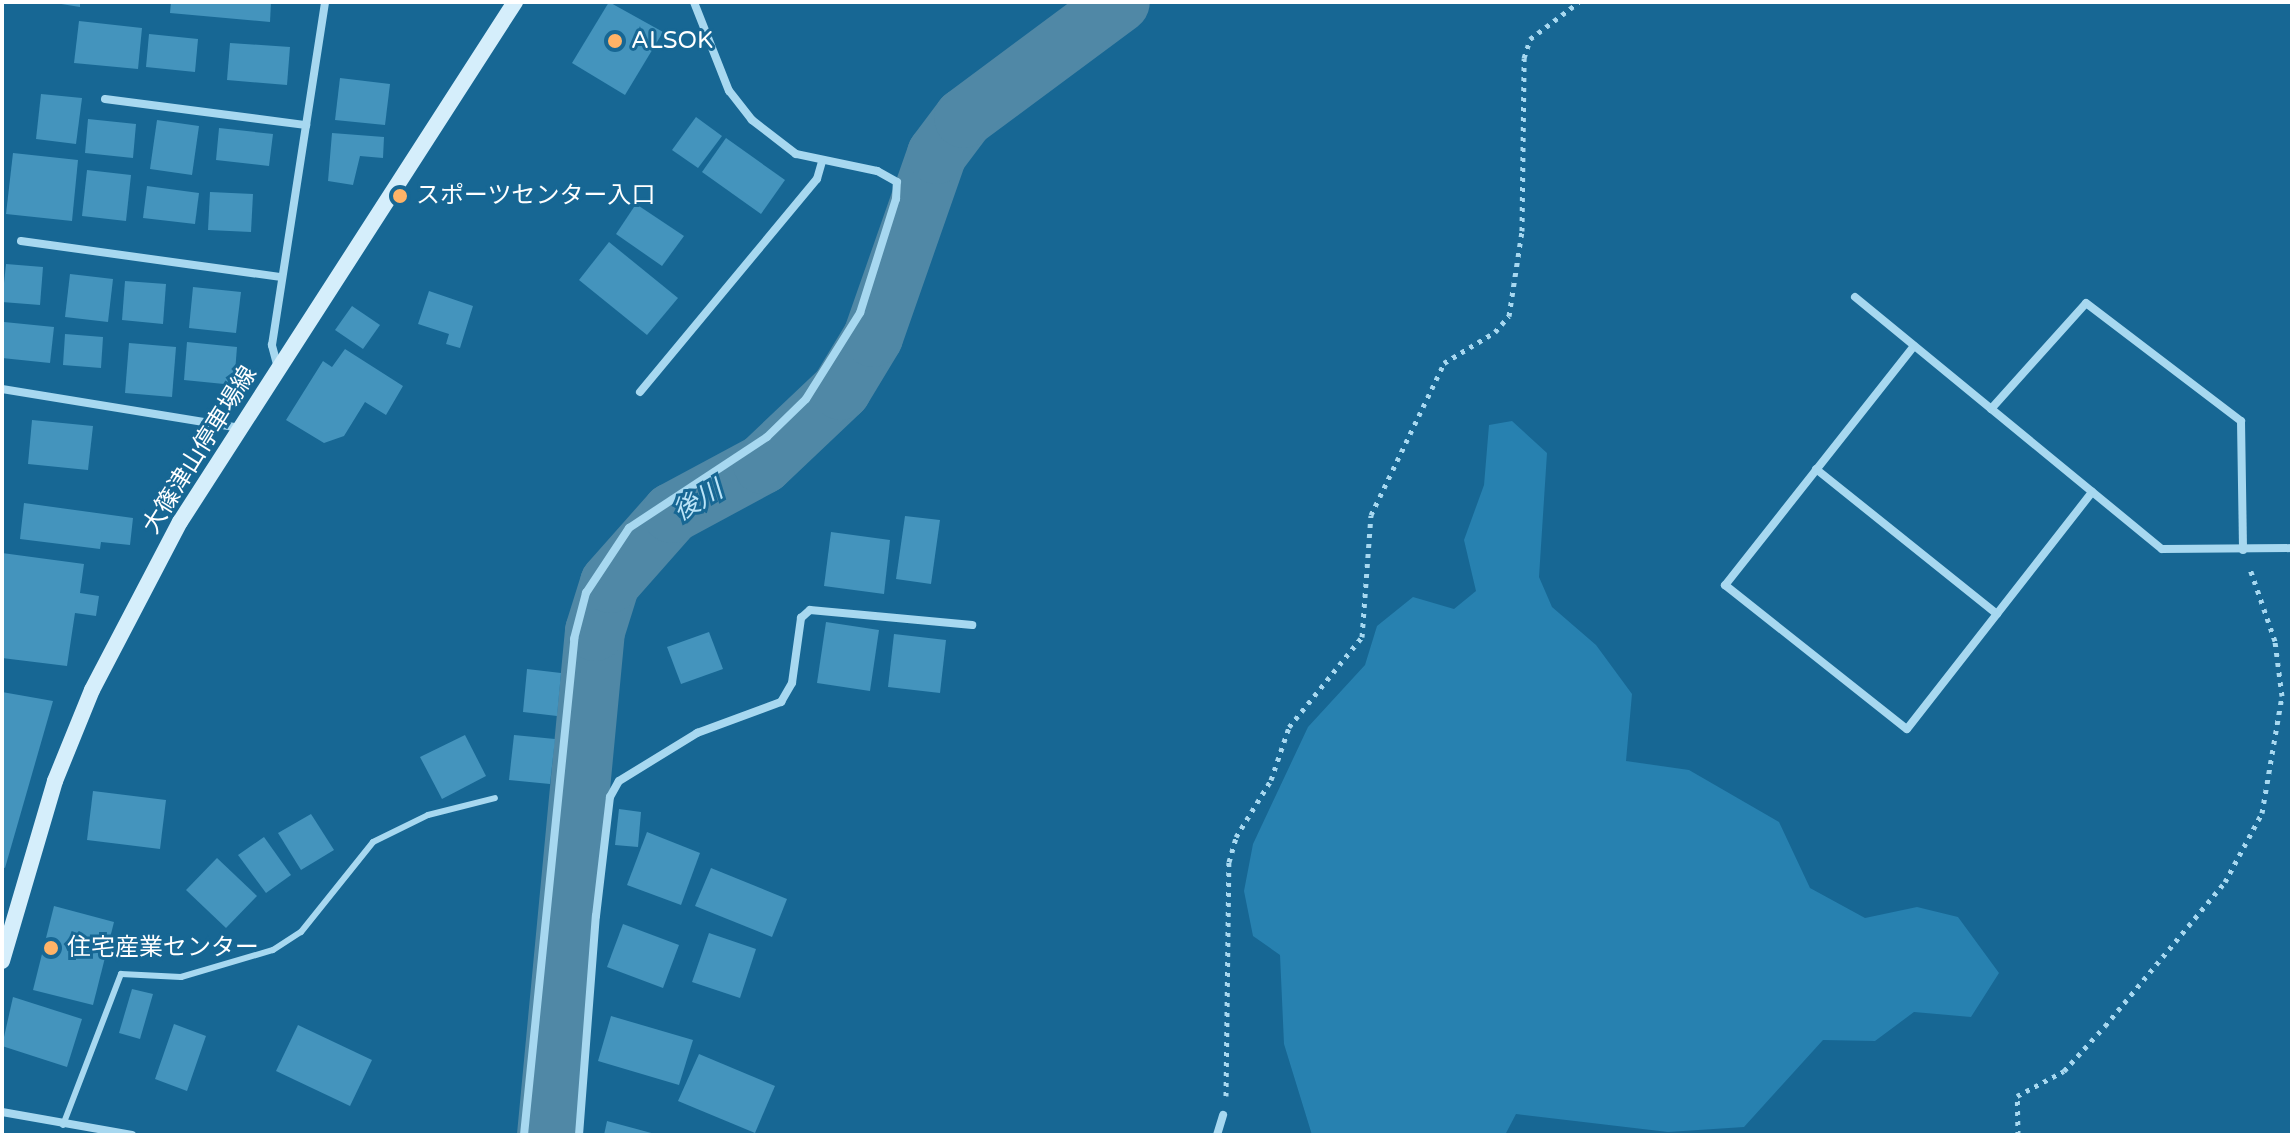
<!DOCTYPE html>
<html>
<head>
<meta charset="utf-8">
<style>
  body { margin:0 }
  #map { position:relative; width:2294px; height:1137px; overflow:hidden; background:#176794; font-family:"Varela Round","Noto Sans JP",sans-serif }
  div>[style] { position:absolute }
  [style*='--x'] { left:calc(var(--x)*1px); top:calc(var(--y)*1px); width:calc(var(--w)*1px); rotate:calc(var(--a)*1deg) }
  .green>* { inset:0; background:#2781b0 }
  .river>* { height:60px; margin:-30px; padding:0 30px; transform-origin:30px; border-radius:30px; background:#5088a6 }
  .building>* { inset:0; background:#4494bd }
  .path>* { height:5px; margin-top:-2.5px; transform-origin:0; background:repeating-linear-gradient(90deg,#a7d8f0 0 4px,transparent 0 10px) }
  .lane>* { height:6px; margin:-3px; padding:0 3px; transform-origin:3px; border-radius:3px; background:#a7d8f0 }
  .street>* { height:8px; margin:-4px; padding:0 4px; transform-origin:4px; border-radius:4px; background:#a7d8f0 }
  .secondary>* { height:16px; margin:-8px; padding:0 8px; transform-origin:8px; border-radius:8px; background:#d5eefb }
  .dots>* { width:22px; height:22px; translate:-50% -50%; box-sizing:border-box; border:4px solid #176794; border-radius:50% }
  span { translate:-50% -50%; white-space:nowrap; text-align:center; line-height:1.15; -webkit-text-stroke:6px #176794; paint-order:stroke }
  .poi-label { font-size:24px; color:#fff }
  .left { translate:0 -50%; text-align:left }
  .street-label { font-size:24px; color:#fff }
  .water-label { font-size:26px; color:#bbe4f8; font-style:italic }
  .frame { position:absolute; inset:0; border:4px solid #fff; pointer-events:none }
</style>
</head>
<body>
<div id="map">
  <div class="green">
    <i style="clip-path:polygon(1512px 421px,1547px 453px,1539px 577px,1552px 607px,1596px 645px,1632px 694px,1626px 761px,1689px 770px,1779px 822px,1810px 888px,1865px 918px,1917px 907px,1958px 917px,1999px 973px,1971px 1017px,1914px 1012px,1875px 1041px,1823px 1040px,1744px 1127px,1668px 1132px,1516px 1114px,1505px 1135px,1312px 1135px,1284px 1044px,1280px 955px,1253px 936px,1244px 891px,1253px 844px,1308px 727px,1365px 665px,1377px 626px,1413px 597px,1454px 609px,1476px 591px,1464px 540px,1484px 485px,1489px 425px)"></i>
  </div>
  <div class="river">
    <i style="--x:547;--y:1135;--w:506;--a:-84.56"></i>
    <i style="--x:595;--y:631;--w:50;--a:-72.6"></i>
    <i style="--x:610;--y:583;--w:94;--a:-48.5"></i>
    <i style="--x:672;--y:513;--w:103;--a:-28.3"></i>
    <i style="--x:763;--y:464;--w:108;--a:-43.5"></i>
    <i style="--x:841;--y:390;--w:62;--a:-58.9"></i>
    <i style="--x:873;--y:337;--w:194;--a:-70.7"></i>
    <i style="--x:937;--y:154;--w:45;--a:-53.1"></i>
    <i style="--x:964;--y:118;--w:194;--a:-36.6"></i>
  </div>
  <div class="building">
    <i style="clip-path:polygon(49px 2px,80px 2px,80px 7px)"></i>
    <i style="clip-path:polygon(171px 2px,271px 2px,270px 22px,170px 13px)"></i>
    <i style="clip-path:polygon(609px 2px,663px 32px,625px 95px,572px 63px)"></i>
    <i style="clip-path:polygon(79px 21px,142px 28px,138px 69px,74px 63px)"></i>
    <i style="clip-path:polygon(149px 34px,198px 39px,195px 72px,146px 67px)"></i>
    <i style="clip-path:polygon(230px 43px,290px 47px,287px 85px,227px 80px)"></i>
    <i style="clip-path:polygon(340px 78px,390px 84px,385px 125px,335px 120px)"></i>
    <i style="clip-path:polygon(41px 94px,82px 98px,76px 144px,36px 139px)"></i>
    <i style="clip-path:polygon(696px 117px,722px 136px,698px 168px,672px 150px)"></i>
    <i style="clip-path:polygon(88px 119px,136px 124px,133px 158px,85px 153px)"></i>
    <i style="clip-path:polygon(157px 120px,199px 126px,192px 175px,150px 169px)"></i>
    <i style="clip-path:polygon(219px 128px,273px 134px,269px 166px,216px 160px)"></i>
    <i style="clip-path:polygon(332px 133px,384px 137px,383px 158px,360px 156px,353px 185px,328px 181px)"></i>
    <i style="clip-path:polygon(726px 138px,785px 180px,761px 214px,702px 172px)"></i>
    <i style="clip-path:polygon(13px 153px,78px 160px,72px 221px,6px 214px)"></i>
    <i style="clip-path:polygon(87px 170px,131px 175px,126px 221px,82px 216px)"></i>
    <i style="clip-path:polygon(147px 186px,199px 193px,195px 224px,143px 218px)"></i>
    <i style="clip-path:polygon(210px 192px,253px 194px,251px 232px,208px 230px)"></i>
    <i style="clip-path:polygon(636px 204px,684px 236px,662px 266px,616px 234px)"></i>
    <i style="clip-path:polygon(609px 242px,678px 298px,647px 335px,579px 280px)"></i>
    <i style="clip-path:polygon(6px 264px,43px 267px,40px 305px,2px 302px)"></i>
    <i style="clip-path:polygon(70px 274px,113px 279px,108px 322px,65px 317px)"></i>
    <i style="clip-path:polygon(125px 281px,166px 284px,163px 324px,122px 320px)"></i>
    <i style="clip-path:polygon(193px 287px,241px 292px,236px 333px,189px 328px)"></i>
    <i style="clip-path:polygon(429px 291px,473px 306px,460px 348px,446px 344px,449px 334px,418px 324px)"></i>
    <i style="clip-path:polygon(352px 306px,380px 325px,363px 349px,335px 330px)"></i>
    <i style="clip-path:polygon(4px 322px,54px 327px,50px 363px,2px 358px)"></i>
    <i style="clip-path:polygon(65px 334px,103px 337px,101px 368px,63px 365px)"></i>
    <i style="clip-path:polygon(187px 342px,237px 347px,234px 385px,184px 380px)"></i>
    <i style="clip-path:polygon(129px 343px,176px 347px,172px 397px,125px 393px)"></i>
    <i style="clip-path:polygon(345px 349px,403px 386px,386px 415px,365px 402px,344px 436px,324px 443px,286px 420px,323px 361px,332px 367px)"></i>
    <i style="clip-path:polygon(32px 420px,93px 426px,88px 470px,28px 464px)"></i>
    <i style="clip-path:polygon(24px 503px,133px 518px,130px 545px,101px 542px,100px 549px,20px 539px)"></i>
    <i style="clip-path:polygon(905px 516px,940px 520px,931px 584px,896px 579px)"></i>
    <i style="clip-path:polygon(831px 532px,890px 540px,884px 594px,824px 586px)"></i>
    <i style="clip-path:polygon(2px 553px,84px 564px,80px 593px,99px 596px,96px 616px,75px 613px,67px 666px,2px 658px)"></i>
    <i style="clip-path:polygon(826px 622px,879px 630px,870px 691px,817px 683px)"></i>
    <i style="clip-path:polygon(709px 632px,723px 669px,681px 684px,667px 647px)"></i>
    <i style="clip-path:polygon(894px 634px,946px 640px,940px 693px,888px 687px)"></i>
    <i style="clip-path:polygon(527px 669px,561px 673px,557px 716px,523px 712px)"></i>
    <i style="clip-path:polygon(2px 692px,53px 701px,5px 868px,2px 867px)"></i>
    <i style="clip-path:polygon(465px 735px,486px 776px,442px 799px,420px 757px)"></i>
    <i style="clip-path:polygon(514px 735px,555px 739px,550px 784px,509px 780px)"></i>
    <i style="clip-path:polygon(93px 791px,166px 800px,160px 849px,87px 840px)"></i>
    <i style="clip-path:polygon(619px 809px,641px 812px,638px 847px,615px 845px)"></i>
    <i style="clip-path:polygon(311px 814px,334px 850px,301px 870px,278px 833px)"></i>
    <i style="clip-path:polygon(647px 832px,700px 853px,681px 905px,627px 885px)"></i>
    <i style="clip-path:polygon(264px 837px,291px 875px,266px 893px,238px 855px)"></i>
    <i style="clip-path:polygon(217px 858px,257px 896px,226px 928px,186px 890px)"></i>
    <i style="clip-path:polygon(711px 868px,787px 899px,772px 937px,695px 906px)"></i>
    <i style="clip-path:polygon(54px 906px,114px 922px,93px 1005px,33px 990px)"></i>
    <i style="clip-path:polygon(623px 924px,679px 945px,663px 988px,607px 967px)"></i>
    <i style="clip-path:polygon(709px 933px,756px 949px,740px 998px,692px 982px)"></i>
    <i style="clip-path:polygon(132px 989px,153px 994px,140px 1039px,119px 1033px)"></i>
    <i style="clip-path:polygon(13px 997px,82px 1019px,67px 1067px,2px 1046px)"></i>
    <i style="clip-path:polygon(611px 1016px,693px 1040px,679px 1085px,598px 1061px)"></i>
    <i style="clip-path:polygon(174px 1024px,206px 1036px,187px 1091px,155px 1079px)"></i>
    <i style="clip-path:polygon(298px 1025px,372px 1060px,350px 1106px,276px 1071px)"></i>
    <i style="clip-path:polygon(699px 1054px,775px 1086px,755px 1133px,678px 1101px)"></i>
    <i style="clip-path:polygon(607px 1121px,655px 1134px,655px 1135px,604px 1135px)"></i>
  </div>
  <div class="path">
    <i style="--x:1226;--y:1096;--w:234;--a:-89.3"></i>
    <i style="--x:1229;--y:862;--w:26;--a:-74"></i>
    <i style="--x:1236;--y:837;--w:67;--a:-58.4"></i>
    <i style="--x:1271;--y:780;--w:56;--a:-71.2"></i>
    <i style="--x:1289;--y:727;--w:116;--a:-51"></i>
    <i style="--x:1362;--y:637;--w:122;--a:-85.8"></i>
    <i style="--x:1371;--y:515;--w:169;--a:-64.3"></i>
    <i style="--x:1444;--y:363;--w:60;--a:-31.3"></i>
    <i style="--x:1495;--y:332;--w:21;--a:-49"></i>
    <i style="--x:1509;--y:316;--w:86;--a:-81.3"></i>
    <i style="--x:1522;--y:231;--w:173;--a:-89.3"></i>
    <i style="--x:1524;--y:58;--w:20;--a:-72"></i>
    <i style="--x:1530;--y:39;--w:61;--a:-37.1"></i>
    <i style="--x:2018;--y:1135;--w:39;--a:-91"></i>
    <i style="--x:2017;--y:1096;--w:53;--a:-28"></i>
    <i style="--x:2064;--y:1071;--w:61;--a:-47.7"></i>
    <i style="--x:2105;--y:1026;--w:187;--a:-50.2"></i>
    <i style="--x:2225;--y:882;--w:78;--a:-61.8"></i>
    <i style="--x:2262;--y:813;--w:119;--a:-80.3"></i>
    <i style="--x:2282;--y:696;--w:55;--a:-97.3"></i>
    <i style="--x:2275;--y:641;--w:76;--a:-109.1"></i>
  </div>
  <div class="lane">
    <i style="--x:63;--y:1125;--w:162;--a:-69"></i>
    <i style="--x:121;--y:974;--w:60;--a:2.9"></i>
    <i style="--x:181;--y:977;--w:96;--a:-16.4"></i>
    <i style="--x:273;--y:950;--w:33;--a:-33"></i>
    <i style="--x:301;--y:932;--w:115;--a:-51.3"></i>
    <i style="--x:373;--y:842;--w:61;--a:-26.1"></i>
    <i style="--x:428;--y:815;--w:69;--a:-14.2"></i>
  </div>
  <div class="street">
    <i style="--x:105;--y:99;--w:203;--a:7.4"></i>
    <i style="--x:21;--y:241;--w:263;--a:7.9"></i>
    <i style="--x:1855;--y:297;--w:397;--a:39.4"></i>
    <i style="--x:2162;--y:549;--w:130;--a:-0.4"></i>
    <i style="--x:1914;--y:346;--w:305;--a:128.3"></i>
    <i style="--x:1725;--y:585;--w:232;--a:38.4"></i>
    <i style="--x:1907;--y:729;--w:301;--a:-52"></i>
    <i style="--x:278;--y:368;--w:24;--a:-105"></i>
    <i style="--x:272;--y:345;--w:347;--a:-81.2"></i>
    <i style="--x:2;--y:389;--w:240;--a:9.3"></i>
    <i style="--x:640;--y:392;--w:277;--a:-50.3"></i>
    <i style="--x:817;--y:179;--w:19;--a:-74"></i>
    <i style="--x:1991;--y:409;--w:142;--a:-48.1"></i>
    <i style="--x:2086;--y:303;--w:195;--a:37.3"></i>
    <i style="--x:2241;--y:421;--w:129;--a:89.1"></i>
    <i style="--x:1816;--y:469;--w:232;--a:38.7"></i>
    <i style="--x:2;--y:1112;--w:132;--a:10"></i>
    <i style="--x:524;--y:1135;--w:499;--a:-84.2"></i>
    <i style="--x:574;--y:639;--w:48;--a:-75.4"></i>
    <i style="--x:586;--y:593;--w:78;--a:-56.5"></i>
    <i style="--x:629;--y:528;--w:165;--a:-33.4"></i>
    <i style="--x:767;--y:437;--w:54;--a:-44.3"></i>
    <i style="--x:806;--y:399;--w:102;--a:-57.9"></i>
    <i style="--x:860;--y:313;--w:120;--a:-72.5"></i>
    <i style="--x:896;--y:199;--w:17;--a:-87"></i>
    <i style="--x:897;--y:182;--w:23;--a:-151"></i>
    <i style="--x:877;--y:171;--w:83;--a:-168.1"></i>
    <i style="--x:796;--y:154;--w:56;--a:-142.3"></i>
    <i style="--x:752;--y:120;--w:37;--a:-128"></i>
    <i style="--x:729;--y:91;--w:96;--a:-111.5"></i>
    <i style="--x:579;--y:1135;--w:220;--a:-85.6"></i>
    <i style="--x:596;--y:916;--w:120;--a:-83.3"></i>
    <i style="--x:610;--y:797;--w:18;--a:-61"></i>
    <i style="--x:619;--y:781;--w:92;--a:-31.6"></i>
    <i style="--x:697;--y:733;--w:90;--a:-20.3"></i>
    <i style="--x:781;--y:702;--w:22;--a:-60"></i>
    <i style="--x:792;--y:683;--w:66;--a:-82.1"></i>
    <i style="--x:801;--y:618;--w:12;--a:-42"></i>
    <i style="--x:810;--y:610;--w:163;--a:5.3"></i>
    <i style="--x:1217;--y:1135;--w:21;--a:-73"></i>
  </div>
  <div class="secondary">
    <i style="--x:2;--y:961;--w:188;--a:-73.6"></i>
    <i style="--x:55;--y:781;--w:98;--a:-67.9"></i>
    <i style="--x:92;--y:690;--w:190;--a:-62.4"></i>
    <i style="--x:180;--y:522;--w:619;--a:-57.21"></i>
  </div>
  <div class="dots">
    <i style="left:615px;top:41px;background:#ffb367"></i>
    <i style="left:400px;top:196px;background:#ffb367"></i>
    <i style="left:51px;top:948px;background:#ffb367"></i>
  </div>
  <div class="poi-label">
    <span class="left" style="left:631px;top:41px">ALSOK</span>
    <span class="left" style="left:416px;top:196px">スポーツセンター入口</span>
    <span class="left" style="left:67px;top:948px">住宅産業センター</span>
  </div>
  <div class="street-label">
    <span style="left:200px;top:450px;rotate:-58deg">大篠津山停車場線</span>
  </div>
  <div class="water-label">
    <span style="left:698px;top:501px;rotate:-31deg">後川</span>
  </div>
  <div class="frame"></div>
</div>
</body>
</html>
